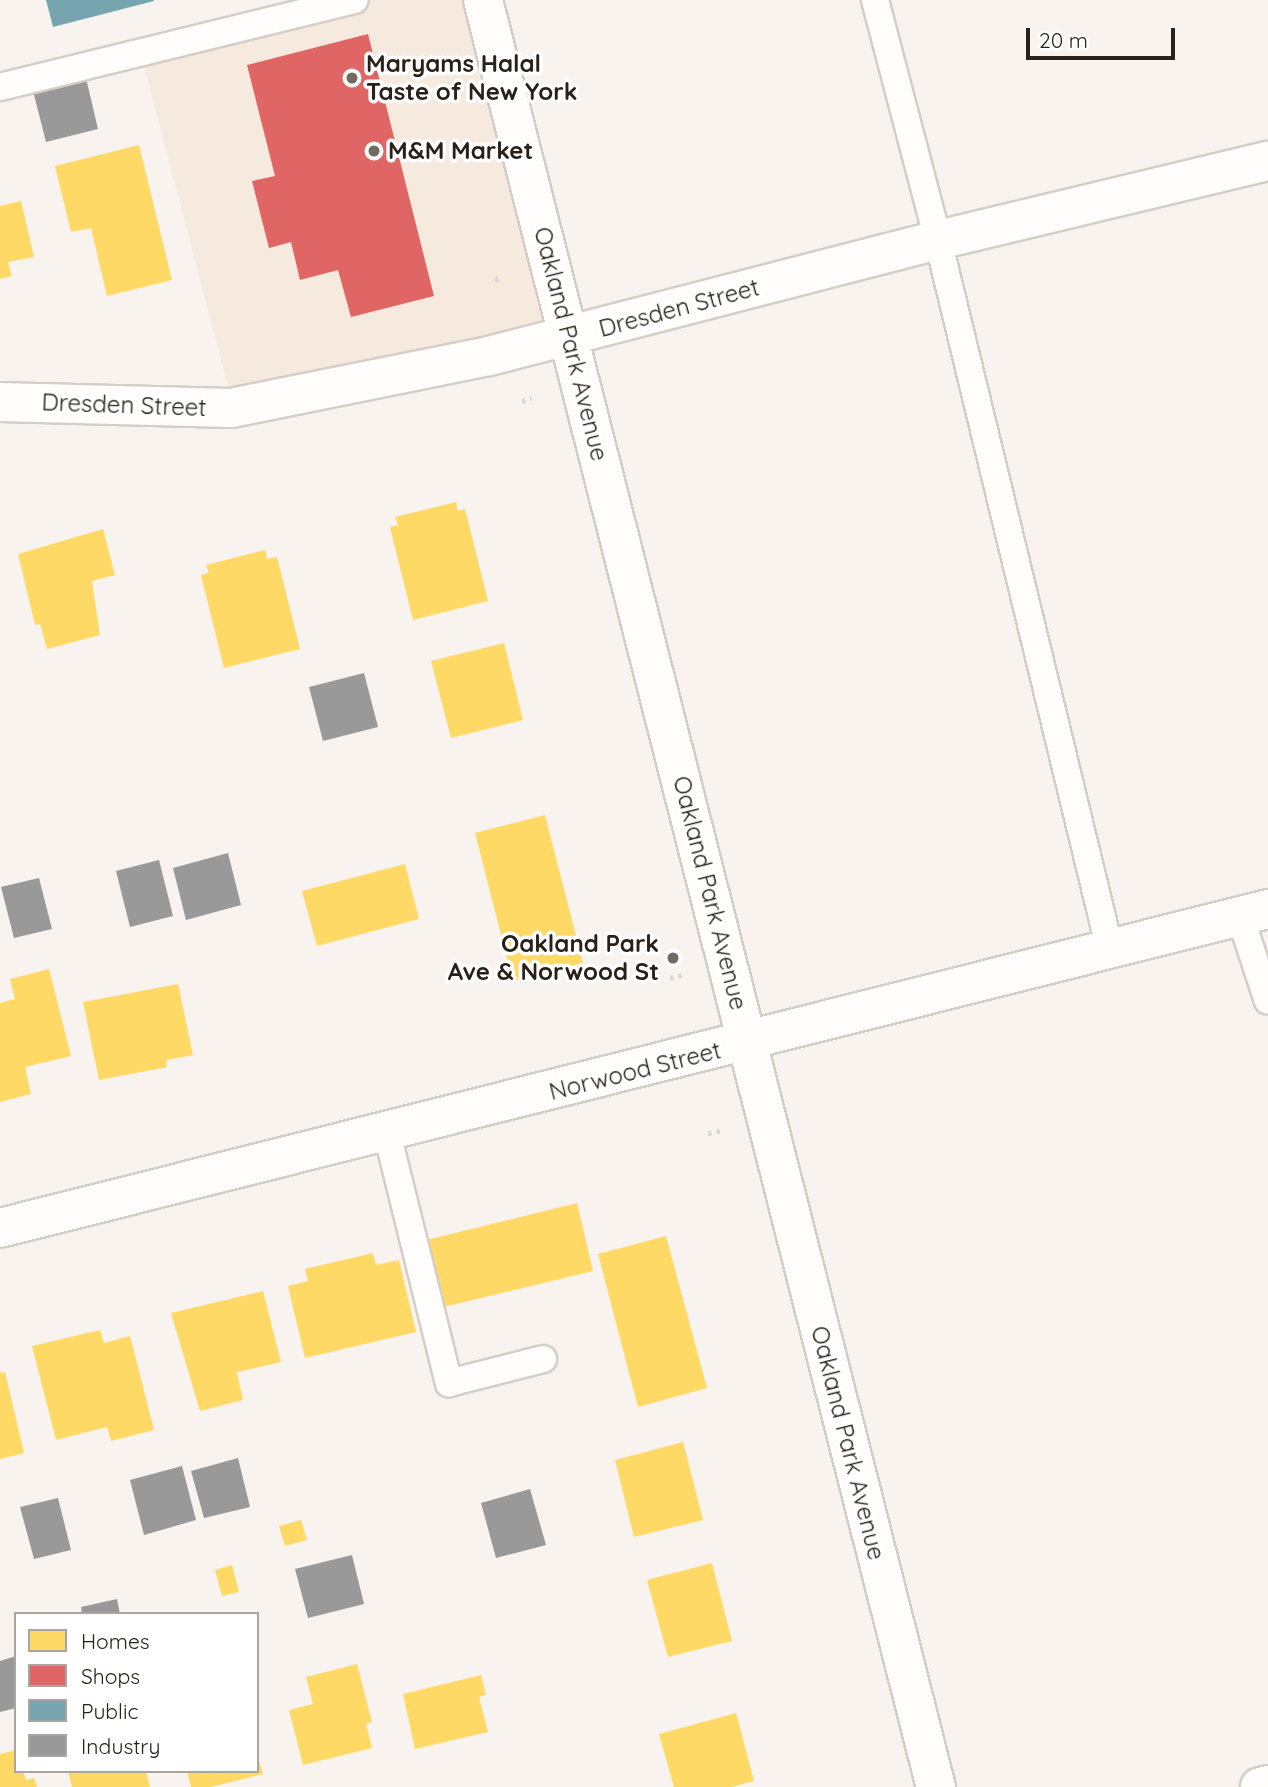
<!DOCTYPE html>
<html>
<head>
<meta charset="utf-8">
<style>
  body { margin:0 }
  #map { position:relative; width:1268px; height:1787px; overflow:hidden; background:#f8f3ee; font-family:Quicksand,sans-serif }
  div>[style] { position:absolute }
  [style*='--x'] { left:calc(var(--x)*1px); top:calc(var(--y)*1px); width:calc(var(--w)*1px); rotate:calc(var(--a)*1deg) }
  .built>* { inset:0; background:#f6e9dd }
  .homes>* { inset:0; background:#ffd966 }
  .shops>* { inset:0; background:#e06666 }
  .public>* { inset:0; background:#76a5af }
  .industry>* { inset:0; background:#999 }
  .path>* { height:4.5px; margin-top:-2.25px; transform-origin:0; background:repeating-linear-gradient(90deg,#d9d7d5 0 3.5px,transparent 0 8.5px) }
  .roads { filter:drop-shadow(2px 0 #d5cec7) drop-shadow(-2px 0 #d5cec7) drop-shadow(0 2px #d5cec7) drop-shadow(0 -2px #d5cec7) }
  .lane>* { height:26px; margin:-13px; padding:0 13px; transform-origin:13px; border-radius:13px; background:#fefdfc }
  .street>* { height:38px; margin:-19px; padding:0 19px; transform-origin:19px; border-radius:19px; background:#fefdfc }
  .secondary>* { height:38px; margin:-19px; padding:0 19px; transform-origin:19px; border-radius:19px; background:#fefdfc }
  .dots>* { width:19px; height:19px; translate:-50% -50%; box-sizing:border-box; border:4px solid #fff; border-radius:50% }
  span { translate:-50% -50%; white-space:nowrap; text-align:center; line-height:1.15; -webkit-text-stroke:7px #fff; paint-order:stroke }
  .poi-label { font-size:24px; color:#292017; font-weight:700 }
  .left { translate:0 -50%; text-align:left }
  .right { translate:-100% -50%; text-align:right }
  .street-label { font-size:24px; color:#292017 }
  .legend { position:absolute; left:14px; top:1612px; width:245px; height:161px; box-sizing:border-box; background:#fff; border:2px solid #a9a6a2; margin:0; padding:9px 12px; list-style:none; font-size:21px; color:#292017 }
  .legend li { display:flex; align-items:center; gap:14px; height:35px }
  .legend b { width:35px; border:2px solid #a9a6a2 }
  .scale { position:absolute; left:1026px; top:28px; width:149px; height:32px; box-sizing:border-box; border:4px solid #292017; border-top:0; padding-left:9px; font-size:21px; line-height:24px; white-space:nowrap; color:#292017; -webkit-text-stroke:5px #fff; paint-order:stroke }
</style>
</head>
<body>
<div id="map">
  <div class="built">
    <i style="clip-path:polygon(341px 0,474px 0,565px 351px,236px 417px,140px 50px)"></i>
  </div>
  <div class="homes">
    <i style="clip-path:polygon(139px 145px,172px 280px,107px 296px,91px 228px,71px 232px,55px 166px)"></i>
    <i style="clip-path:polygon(21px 201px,34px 257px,8px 262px,12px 276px,0 279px,0 206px)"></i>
    <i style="clip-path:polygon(456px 502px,458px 511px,465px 509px,488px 601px,413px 620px,390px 527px,398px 525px,395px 517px)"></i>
    <i style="clip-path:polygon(103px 529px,115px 575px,92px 581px,100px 635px,47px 649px,40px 624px,35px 625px,18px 554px)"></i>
    <i style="clip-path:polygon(265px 550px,267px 559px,277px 557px,300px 649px,224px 668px,201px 575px,209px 573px,206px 565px)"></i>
    <i style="clip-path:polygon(504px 643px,523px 720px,451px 738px,431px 661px)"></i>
    <i style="clip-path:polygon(545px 815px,583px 963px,513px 981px,475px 833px)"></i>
    <i style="clip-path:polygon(405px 864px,419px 919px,317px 946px,302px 891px)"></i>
    <i style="clip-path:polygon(49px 969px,71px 1056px,25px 1067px,31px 1094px,0 1102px,0 1003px,15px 999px,10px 979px)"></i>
    <i style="clip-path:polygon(178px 984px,193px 1055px,166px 1060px,167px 1067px,99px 1080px,83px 1002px)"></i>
    <i style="clip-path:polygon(577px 1203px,593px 1271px,439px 1308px,422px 1241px)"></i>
    <i style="clip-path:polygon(666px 1236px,707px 1388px,638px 1407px,598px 1254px)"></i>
    <i style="clip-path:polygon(373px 1253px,376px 1265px,399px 1260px,416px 1332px,305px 1358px,288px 1286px,308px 1281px,305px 1269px)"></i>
    <i style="clip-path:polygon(263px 1291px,281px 1362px,237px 1372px,243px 1400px,200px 1411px,171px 1313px)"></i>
    <i style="clip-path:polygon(100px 1330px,104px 1343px,130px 1336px,154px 1430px,111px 1441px,107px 1427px,56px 1440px,32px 1346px)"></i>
    <i style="clip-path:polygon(5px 1372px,24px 1453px,0 1459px,0 1373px)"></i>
    <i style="clip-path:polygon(683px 1442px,703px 1520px,634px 1537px,615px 1460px)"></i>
    <i style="clip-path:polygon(301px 1520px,307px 1540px,285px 1546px,279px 1526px)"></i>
    <i style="clip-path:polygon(712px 1563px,732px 1641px,668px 1657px,647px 1580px)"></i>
    <i style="clip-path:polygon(232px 1565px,239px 1592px,222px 1596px,215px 1570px)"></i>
    <i style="clip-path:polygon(357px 1664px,372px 1722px,366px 1724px,372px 1748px,303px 1765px,289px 1710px,313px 1704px,306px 1677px)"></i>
    <i style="clip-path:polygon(481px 1675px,486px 1695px,479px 1697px,488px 1732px,415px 1749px,403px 1694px)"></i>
    <i style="clip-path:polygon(736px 1713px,754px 1781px,732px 1787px,674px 1787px,659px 1734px)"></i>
    <i style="clip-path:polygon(16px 1750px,16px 1771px,23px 1771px,26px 1780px,34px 1778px,37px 1787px,0 1787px,0 1754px)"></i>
    <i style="clip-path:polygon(258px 1757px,263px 1774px,211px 1787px,191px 1787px,187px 1771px,257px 1771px)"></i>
    <i style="clip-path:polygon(68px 1771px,146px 1771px,150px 1787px,72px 1787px)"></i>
  </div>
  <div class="shops">
    <i style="clip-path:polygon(368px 34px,434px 296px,351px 317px,338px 270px,300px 280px,291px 242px,269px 248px,252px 181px,275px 176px,247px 65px)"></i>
  </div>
  <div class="public">
    <i style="clip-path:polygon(46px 0,154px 0,154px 1px,53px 27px)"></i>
  </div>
  <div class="industry">
    <i style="clip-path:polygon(86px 78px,98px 129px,46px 142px,33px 91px)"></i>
    <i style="clip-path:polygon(364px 673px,378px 727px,323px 741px,309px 687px)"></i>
    <i style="clip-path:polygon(228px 853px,241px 905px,186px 920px,173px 868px)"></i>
    <i style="clip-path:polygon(159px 860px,173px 916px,130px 927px,116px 871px)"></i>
    <i style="clip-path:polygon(39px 878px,52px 929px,14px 938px,1px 887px)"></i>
    <i style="clip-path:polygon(238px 1458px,250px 1507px,204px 1518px,191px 1471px)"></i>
    <i style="clip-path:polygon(182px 1466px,196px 1520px,144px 1535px,130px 1480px)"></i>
    <i style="clip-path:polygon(530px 1489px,546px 1545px,496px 1558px,481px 1503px)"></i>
    <i style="clip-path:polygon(58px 1498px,71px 1550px,34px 1559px,20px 1507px)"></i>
    <i style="clip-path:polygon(352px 1555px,364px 1604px,308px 1618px,295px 1569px)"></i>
    <i style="clip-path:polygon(117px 1599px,120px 1614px,82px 1614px,81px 1607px)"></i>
    <i style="clip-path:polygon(16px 1656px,16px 1708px,0 1712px,0 1661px)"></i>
  </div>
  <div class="path">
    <i style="--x:495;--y:279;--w:8;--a:-7"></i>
    <i style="--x:522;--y:401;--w:10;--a:-17"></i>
    <i style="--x:670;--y:978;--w:12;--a:-14"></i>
    <i style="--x:708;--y:1133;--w:12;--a:-9"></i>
  </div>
  <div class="roads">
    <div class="lane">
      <i style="--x:875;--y:0;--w:248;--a:75.3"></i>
      <i style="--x:938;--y:240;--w:731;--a:76.38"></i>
      <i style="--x:0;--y:87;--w:365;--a:-13.8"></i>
      <i style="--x:1240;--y:916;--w:89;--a:71.8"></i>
      <i style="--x:387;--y:1133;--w:258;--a:76.1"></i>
      <i style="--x:449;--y:1383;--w:97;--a:-14.3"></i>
    </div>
    <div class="street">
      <i style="--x:0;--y:402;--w:231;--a:1.5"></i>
      <i style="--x:231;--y:408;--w:263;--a:-11.4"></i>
      <i style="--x:489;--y:356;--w:464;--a:-14.5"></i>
      <i style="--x:938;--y:240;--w:339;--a:-13.5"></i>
      <i style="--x:0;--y:1228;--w:1308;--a:-14.12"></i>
      <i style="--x:1260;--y:1787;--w:8;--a:-14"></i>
    </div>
    <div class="secondary">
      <i style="--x:483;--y:0;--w:1844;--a:75.78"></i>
    </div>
  </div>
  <div class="dots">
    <i style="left:352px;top:78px;background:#716a62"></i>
    <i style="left:374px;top:151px;background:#716a62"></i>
    <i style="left:673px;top:958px;background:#716a62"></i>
  </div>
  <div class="poi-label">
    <span class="left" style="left:366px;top:78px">Maryams Halal<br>Taste of New York</span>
    <span class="left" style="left:388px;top:151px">M&amp;M Market</span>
    <span class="right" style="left:659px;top:958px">Oakland Park<br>Ave &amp; Norwood St</span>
  </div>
  <div class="street-label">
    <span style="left:679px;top:308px;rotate:-15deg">Dresden Street</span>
    <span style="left:571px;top:344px;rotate:76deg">Oakland Park Avenue</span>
    <span style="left:124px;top:405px;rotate:2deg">Dresden Street</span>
    <span style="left:710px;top:893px;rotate:76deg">Oakland Park Avenue</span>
    <span style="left:635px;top:1071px;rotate:-14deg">Norwood Street</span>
    <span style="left:848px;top:1443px;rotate:76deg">Oakland Park Avenue</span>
  </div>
  <ul class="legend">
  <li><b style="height:19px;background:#ffd966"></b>Homes</li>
  <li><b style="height:19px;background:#e06666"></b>Shops</li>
  <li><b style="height:19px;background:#76a5af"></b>Public</li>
  <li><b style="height:19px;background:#999"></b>Industry</li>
  </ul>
  <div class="scale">20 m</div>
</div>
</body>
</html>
